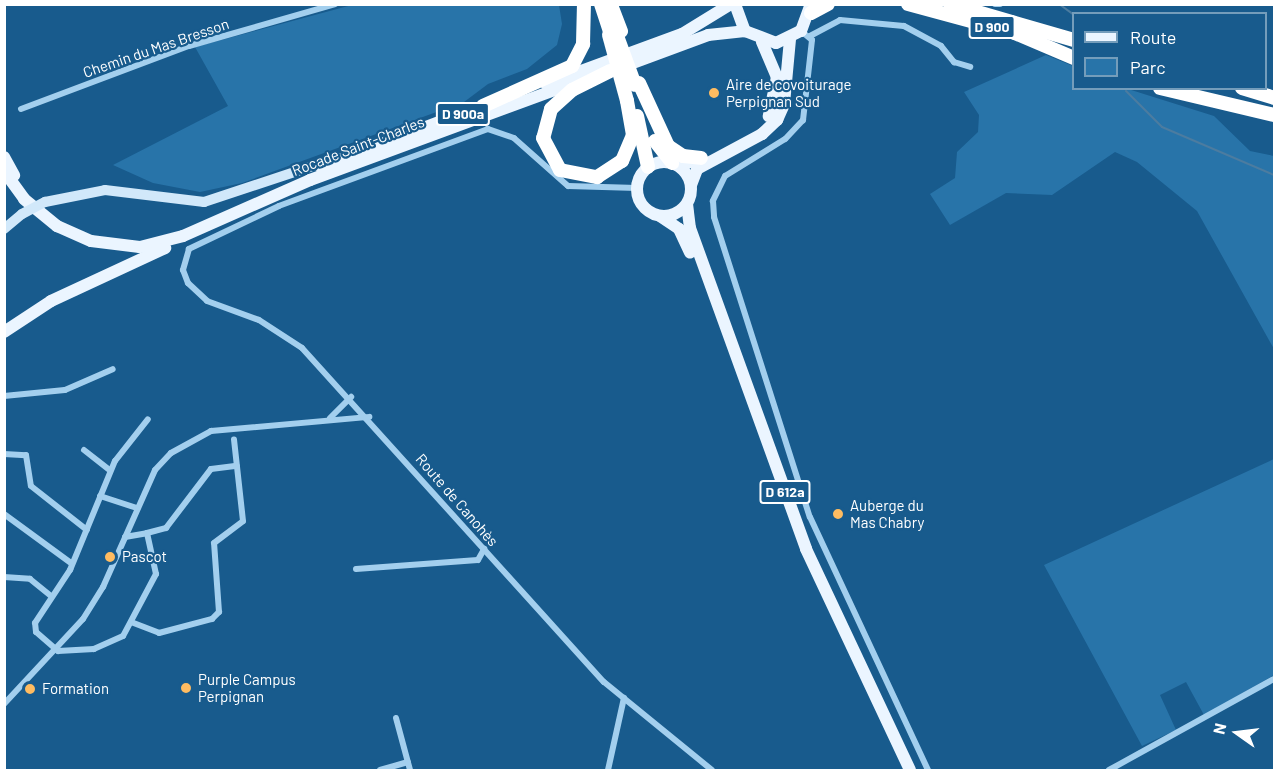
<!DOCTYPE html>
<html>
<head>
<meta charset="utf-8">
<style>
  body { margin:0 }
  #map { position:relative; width:1279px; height:775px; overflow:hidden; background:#185b8d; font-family:Barlow,sans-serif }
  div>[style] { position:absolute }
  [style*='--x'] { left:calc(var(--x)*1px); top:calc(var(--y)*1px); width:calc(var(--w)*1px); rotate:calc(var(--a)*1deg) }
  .green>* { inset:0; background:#2874a9 }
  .stream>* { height:2px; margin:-1px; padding:0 1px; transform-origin:1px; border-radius:1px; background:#4c7ca0 }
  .street>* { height:6px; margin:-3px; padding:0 3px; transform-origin:3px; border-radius:3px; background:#a3cfee }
  .secondary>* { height:10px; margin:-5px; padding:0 5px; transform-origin:5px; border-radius:5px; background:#d1e8fa }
  .primary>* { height:12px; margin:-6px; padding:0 6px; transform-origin:6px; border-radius:6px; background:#ebf5ff }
  .primary>.ring { margin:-6px; padding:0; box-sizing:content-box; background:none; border:12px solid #ebf5ff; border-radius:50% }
  .highway>* { height:14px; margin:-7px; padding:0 7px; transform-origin:7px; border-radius:7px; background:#fff }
  .secondary-bridge>* { height:10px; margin:-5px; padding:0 5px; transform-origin:5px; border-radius:5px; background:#d1e8fa }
  .highway-bridge>* { height:14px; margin:-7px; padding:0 7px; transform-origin:7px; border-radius:7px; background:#fff }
  .dots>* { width:16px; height:16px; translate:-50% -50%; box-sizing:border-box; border:3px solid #185b8d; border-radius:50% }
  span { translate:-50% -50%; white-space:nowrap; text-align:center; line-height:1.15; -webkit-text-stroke:4.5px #185b8d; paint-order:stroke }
  .shield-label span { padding:2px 4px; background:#185b8d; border:2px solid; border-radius:4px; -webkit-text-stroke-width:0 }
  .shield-label { font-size:14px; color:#fff; font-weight:700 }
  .street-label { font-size:15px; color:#fff }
  .poi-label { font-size:15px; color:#fff }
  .left { translate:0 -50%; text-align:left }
  .frame { position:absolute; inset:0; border:6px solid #fff; pointer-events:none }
  .legend { position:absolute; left:1072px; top:12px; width:195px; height:78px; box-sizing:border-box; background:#185b8d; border:2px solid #749dbb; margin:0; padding:8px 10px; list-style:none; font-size:18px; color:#fff }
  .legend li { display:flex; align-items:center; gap:12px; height:30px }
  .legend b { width:30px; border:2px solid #749dbb }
  .north { position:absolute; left:1207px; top:703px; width:60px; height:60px; -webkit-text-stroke:4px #185b8d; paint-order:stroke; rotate:284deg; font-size:16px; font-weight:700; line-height:24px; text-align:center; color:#fff }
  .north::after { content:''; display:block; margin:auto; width:21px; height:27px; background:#fff; clip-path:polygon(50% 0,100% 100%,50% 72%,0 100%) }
</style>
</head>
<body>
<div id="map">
  <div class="green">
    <i style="clip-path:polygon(352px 5px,559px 5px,562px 24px,557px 45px,527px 69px,488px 84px,464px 102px,242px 183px,200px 192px,153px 183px,113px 165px,228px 106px,195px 47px)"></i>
    <i style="clip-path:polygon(1046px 55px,1073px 66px,1074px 88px,1128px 89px,1214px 116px,1250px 151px,1274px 156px,1274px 349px,1197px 211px,1137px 162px,1115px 152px,1052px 195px,1006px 193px,950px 225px,930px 194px,955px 178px,957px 152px,978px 132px,979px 115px,964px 92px)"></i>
    <i style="clip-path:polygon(1274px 459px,1274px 675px,1204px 715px,1186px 682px,1160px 695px,1176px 730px,1142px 746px,1044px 565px)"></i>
  </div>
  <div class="stream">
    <i style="--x:1059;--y:4;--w:19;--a:36"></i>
    <i style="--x:1126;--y:91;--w:51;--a:45"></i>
    <i style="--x:1162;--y:127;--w:122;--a:23.2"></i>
  </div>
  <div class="street">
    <i style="--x:995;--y:4;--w:5;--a:0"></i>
    <i style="--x:801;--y:31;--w:14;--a:39"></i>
    <i style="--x:812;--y:40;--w:81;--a:96.4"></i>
    <i style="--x:803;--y:120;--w:26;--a:133"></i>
    <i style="--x:785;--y:139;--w:70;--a:148.3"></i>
    <i style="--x:725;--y:176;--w:28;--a:116"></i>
    <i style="--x:713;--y:201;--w:16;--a:86"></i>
    <i style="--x:714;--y:217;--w:315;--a:72.3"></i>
    <i style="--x:810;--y:517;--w:279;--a:65"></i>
    <i style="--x:810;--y:36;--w:34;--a:-28"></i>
    <i style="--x:840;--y:20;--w:64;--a:5.4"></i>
    <i style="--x:904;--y:26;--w:42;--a:28.4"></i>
    <i style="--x:941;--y:46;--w:21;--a:51"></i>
    <i style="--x:954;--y:62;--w:17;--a:17"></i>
    <i style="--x:21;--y:109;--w:179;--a:-20.6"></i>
    <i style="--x:189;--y:46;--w:152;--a:-16"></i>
    <i style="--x:637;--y:188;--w:69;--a:-178.3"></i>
    <i style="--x:568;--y:186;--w:72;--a:-138.4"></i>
    <i style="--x:514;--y:138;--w:28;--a:-161"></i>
    <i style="--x:488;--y:129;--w:223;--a:159.8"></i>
    <i style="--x:279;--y:206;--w:100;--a:154.5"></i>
    <i style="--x:189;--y:249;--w:22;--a:106"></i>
    <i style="--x:183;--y:270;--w:14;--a:69"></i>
    <i style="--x:188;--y:283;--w:26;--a:43"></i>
    <i style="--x:207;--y:301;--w:55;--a:20.1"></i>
    <i style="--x:259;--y:320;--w:51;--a:33.1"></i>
    <i style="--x:302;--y:348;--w:450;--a:47.9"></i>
    <i style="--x:604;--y:682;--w:139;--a:39.2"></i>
    <i style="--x:4;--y:396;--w:61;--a:-5.6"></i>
    <i style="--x:65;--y:390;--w:52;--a:-23.6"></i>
    <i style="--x:330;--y:418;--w:30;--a:-45"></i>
    <i style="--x:84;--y:450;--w:33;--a:38"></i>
    <i style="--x:4;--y:454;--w:22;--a:3"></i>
    <i style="--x:26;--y:455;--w:31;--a:81"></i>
    <i style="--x:31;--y:486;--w:71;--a:38.2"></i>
    <i style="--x:100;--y:496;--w:38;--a:18"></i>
    <i style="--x:4;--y:514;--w:83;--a:36.2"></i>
    <i style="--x:147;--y:533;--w:20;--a:-15"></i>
    <i style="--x:166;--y:528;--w:74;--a:-52.7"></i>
    <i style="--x:211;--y:469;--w:26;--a:-7"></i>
    <i style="--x:125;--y:537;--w:22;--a:-10"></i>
    <i style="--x:147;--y:533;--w:42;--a:77.6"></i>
    <i style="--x:156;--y:574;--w:70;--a:118"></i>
    <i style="--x:123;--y:636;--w:32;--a:156"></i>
    <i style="--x:94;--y:649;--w:36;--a:177"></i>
    <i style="--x:58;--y:651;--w:29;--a:-139"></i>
    <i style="--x:36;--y:632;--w:9;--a:-96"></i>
    <i style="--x:35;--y:623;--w:64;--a:-56.6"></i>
    <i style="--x:70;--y:570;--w:118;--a:-67.6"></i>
    <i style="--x:115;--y:461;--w:53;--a:-51.8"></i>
    <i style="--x:356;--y:569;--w:122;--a:-4.2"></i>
    <i style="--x:478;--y:560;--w:13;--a:-61"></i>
    <i style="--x:4;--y:577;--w:26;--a:4"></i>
    <i style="--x:30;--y:579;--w:27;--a:39"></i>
    <i style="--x:131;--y:622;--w:30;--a:21"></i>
    <i style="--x:159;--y:633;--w:55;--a:-14.8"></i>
    <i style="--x:212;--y:619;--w:10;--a:-45"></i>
    <i style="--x:219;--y:612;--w:69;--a:-94.1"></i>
    <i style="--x:214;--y:543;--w:36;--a:-37"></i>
    <i style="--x:243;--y:521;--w:82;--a:-96.3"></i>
    <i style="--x:4;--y:704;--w:116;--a:-47.1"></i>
    <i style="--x:83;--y:619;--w:38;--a:-58"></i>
    <i style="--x:103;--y:587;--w:128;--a:-66"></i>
    <i style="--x:155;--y:470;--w:23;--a:-47"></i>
    <i style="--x:171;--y:453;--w:46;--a:-28.8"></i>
    <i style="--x:211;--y:431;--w:159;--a:-5.1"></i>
    <i style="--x:396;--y:718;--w:54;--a:74.9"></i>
    <i style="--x:380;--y:770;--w:29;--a:-16"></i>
    <i style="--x:608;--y:770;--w:74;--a:-77.5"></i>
    <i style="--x:1109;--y:770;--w:188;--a:-28.9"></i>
  </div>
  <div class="secondary">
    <i style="--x:45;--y:202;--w:61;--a:-11.3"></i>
    <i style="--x:105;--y:190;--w:100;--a:6.9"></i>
    <i style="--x:204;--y:202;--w:131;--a:-18.3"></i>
    <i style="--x:4;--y:229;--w:23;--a:-40"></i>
  </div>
  <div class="primary">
    <i style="--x:735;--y:4;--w:29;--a:70"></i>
    <i style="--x:745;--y:31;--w:33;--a:21"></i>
    <i style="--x:776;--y:43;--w:28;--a:-26"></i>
    <i style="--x:801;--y:31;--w:29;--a:-70"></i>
    <i style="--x:762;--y:42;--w:38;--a:67"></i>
    <i style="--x:777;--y:77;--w:40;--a:102"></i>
    <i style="--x:619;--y:68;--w:95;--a:-20.3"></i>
    <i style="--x:708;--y:35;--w:37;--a:-6"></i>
    <i style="--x:546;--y:84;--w:145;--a:-20.2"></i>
    <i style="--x:682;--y:34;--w:57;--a:-31.5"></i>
    <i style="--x:4;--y:157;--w:21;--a:61"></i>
    <i class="ring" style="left:637px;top:162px;width:42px;height:42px"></i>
    <i style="--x:679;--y:166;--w:23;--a:-20"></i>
    <i style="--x:321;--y:167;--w:126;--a:-20.9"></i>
    <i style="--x:4;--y:171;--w:34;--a:54"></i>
    <i style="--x:24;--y:199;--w:43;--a:39.3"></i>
    <i style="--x:57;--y:226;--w:37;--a:24"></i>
    <i style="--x:91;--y:241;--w:49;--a:7"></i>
    <i style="--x:140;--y:247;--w:44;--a:-14.3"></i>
    <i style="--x:183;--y:236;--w:139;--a:-23.8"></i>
    <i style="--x:310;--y:180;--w:290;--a:-20.2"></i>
    <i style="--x:691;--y:185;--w:17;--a:-69"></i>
    <i style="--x:697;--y:169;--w:74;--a:-28.3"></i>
    <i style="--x:762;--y:134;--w:21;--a:-43"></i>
    <i style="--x:777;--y:120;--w:17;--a:-66"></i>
    <i style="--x:784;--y:104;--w:65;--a:-84.7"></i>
    <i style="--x:687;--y:204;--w:24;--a:83"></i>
    <i style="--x:690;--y:228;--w:341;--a:70.1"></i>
    <i style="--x:806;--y:549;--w:244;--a:64.8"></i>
    <i style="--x:660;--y:216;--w:23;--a:34"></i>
    <i style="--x:679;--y:229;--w:26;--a:65"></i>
    <i style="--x:4;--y:332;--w:56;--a:-33.4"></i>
    <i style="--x:51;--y:301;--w:126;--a:-24.9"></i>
  </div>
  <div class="highway">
    <i style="--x:601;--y:4;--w:32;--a:72"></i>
    <i style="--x:908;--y:4;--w:111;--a:15.2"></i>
    <i style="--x:1015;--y:33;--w:64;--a:23"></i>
    <i style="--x:950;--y:4;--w:129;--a:16.2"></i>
    <i style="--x:611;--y:5;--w:28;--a:69"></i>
    <i style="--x:811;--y:13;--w:19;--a:-28"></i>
    <i style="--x:610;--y:71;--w:42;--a:153.4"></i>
    <i style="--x:572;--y:90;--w:28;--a:138"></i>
    <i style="--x:551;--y:109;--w:30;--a:105"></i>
    <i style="--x:543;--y:138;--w:36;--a:62"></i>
    <i style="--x:560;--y:170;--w:38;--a:11"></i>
    <i style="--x:597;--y:177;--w:30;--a:-33"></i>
    <i style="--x:622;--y:161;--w:28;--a:-67"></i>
    <i style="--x:633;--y:135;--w:35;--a:-100"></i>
    <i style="--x:639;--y:83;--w:69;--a:65.3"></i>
    <i style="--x:668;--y:146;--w:18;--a:34"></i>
    <i style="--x:683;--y:156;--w:18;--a:6"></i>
    <i style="--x:1160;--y:88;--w:117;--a:13.3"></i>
    <i style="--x:1242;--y:88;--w:34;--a:17"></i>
    <i style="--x:483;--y:106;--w:98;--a:-24.2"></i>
    <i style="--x:572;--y:66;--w:25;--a:-63"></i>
    <i style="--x:583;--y:44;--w:40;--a:-88.6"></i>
    <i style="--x:637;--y:116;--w:52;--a:77.8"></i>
    <i style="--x:655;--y:141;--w:28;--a:52"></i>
  </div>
  <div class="secondary-bridge">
    <i style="--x:22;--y:214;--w:26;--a:-28"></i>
  </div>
  <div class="highway-bridge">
    <i style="--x:609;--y:35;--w:68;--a:74.7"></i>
    <i style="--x:617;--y:36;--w:52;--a:69.8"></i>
  </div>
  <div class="dots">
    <i style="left:714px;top:93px;background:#ffbc61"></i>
    <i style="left:838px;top:514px;background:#ffbc61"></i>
    <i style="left:110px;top:557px;background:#ffbc61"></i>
    <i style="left:186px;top:688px;background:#ffbc61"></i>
    <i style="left:30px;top:689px;background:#ffbc61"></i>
  </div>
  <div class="shield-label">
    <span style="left:992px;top:27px">D 900</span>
    <span style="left:463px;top:114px">D 900a</span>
    <span style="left:785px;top:492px">D 612a</span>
  </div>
  <div class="street-label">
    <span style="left:156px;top:48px;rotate:-19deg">Chemin du Mas Bresson</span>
    <span style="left:358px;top:146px;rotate:-21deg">Rocade Saint-Charles</span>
    <span style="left:457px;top:500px;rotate:49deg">Route de Canohès</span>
  </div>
  <div class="poi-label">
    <span class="left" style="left:726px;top:93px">Aire de covoiturage<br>Perpignan Sud</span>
    <span class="left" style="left:850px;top:514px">Auberge du<br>Mas Chabry</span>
    <span class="left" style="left:122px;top:557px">Pascot</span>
    <span class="left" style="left:198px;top:688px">Purple Campus<br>Perpignan</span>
    <span class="left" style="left:42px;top:689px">Formation</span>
  </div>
  <div class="frame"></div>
  <ul class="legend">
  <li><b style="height:8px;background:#ebf5ff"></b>Route</li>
  <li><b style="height:16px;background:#2874a9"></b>Parc</li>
  </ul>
  <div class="north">N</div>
</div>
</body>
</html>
